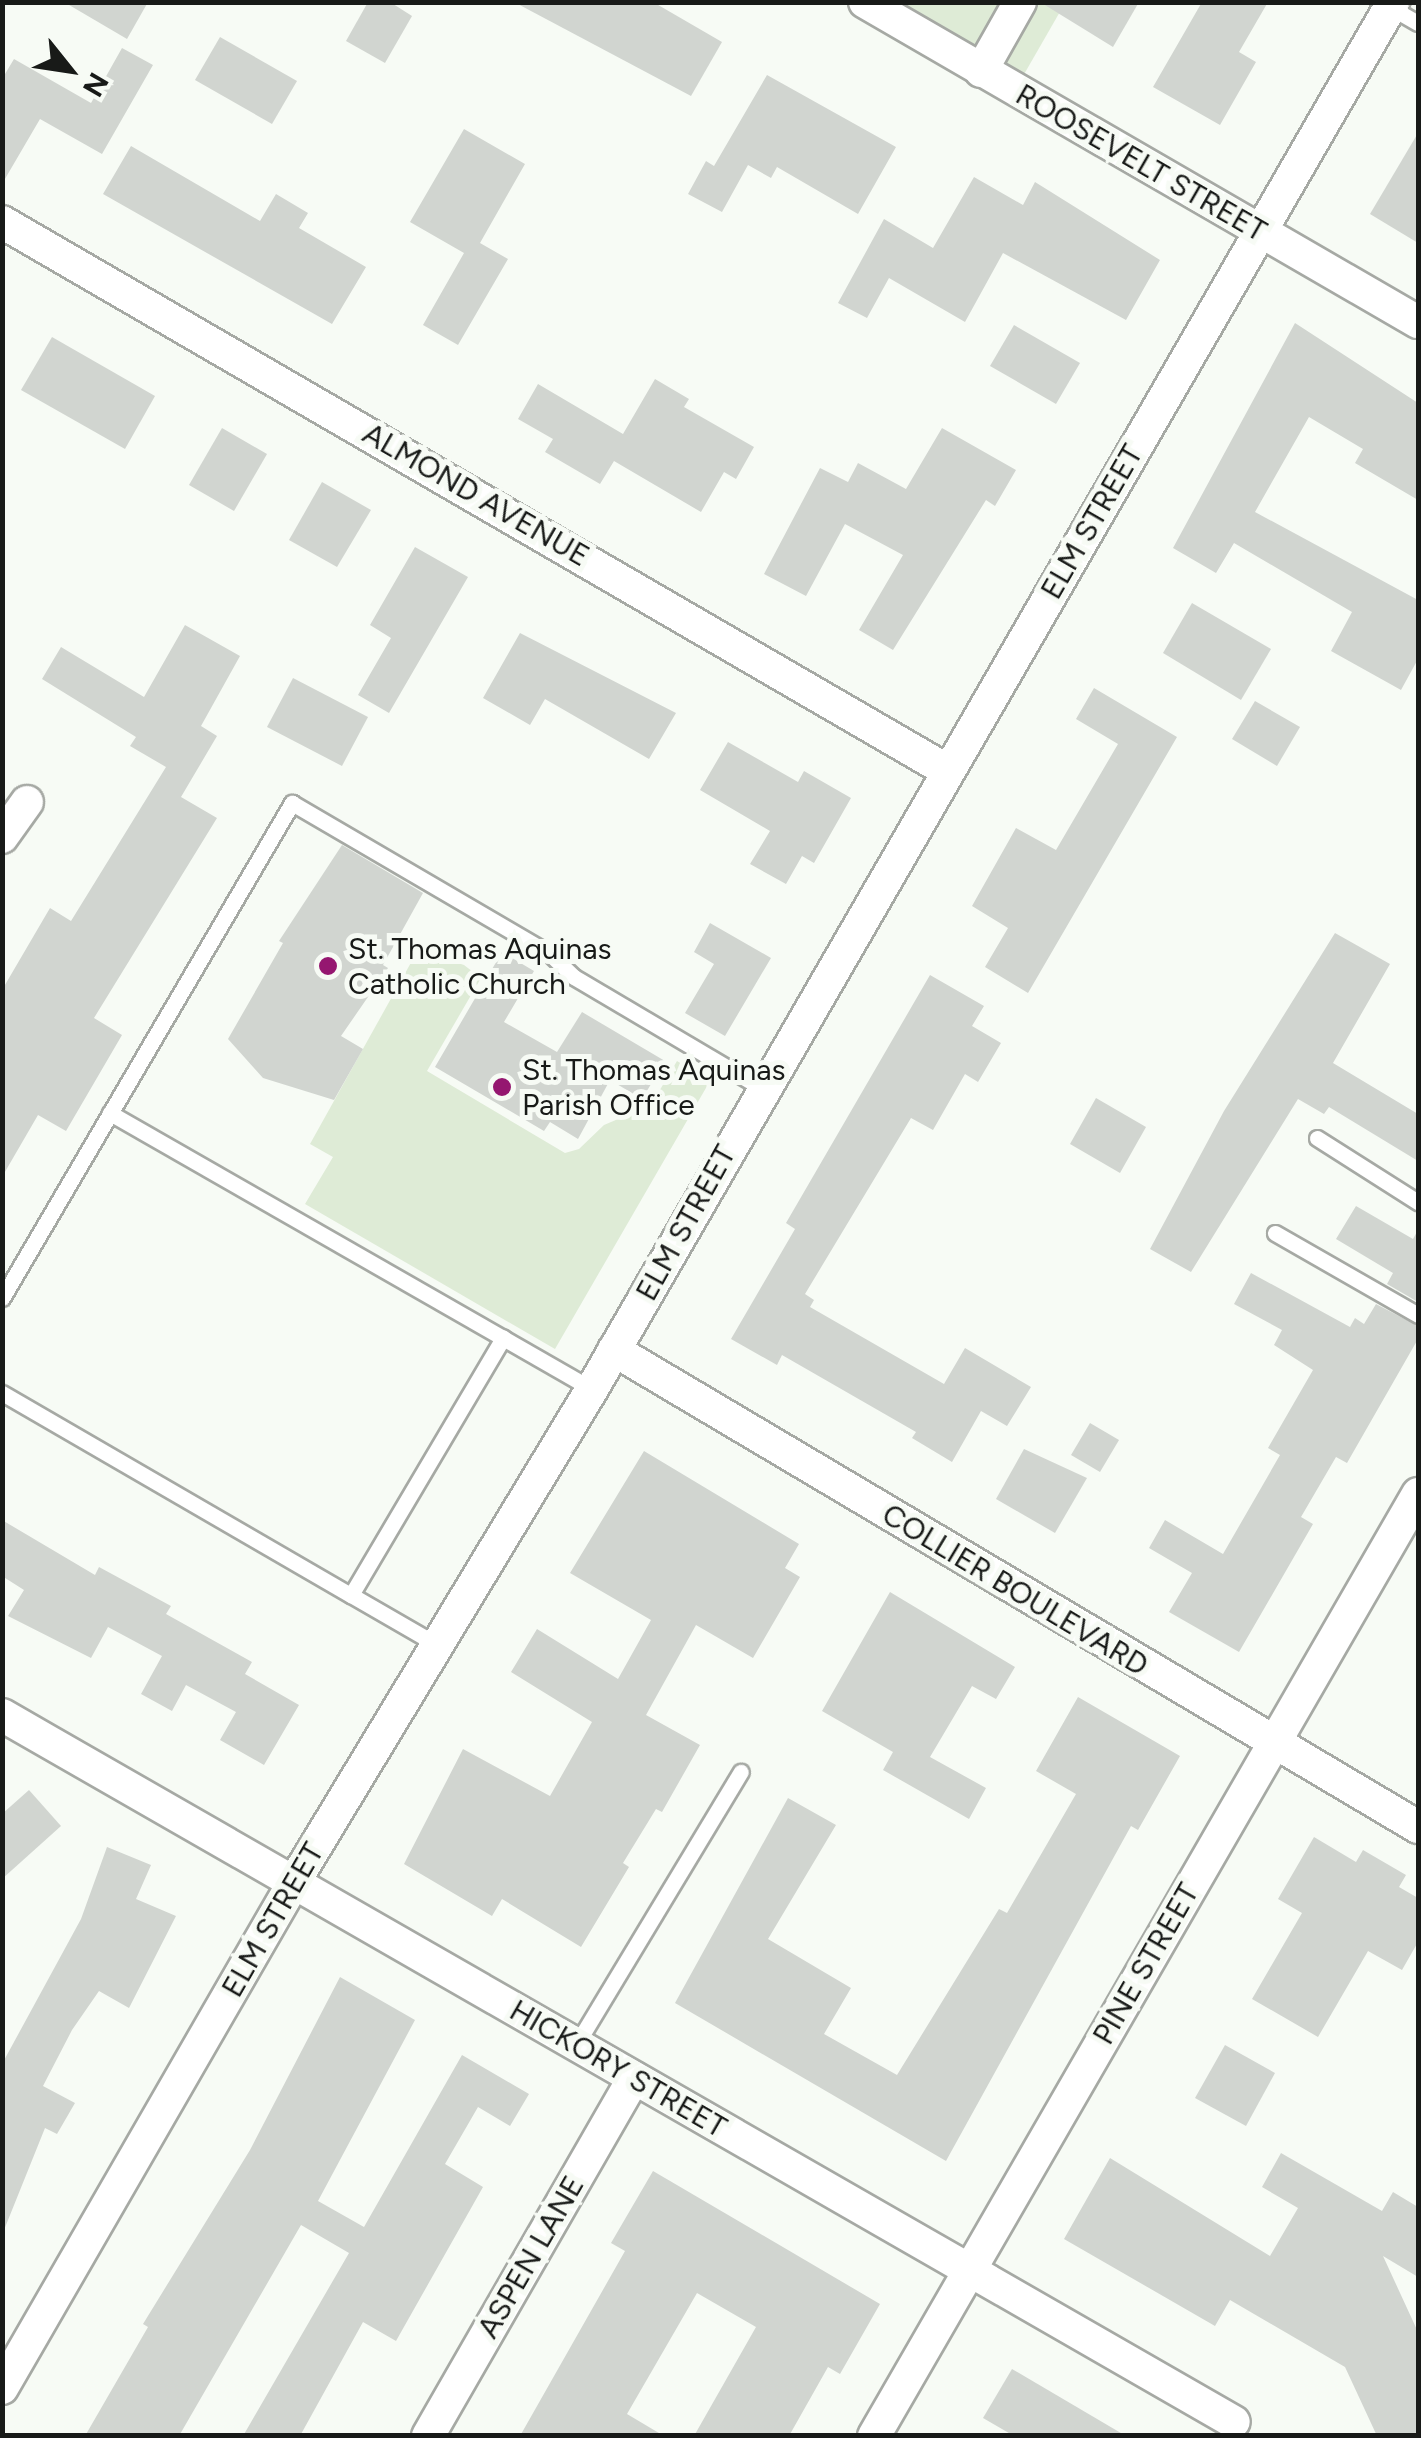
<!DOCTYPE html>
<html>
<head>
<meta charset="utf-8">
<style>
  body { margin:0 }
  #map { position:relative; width:1421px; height:2438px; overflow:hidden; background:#f7fbf5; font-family:Figtree,sans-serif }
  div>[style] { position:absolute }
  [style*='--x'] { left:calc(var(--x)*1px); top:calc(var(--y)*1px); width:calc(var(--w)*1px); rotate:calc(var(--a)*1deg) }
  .green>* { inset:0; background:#deebd6 }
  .building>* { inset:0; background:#d1d5d0 }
  .roads { filter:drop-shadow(2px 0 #a6a9a4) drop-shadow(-2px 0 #a6a9a4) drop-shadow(0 2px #a6a9a4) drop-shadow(0 -2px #a6a9a4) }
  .service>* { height:15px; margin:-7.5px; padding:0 7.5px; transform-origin:7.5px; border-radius:7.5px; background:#fff }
  .minor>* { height:32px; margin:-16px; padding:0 16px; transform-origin:16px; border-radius:16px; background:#fff }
  .dots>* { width:28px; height:28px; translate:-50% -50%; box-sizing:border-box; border:5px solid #f7fbf5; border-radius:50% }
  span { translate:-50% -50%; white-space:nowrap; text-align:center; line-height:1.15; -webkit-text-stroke:10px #f7fbf5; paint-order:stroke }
  .street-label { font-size:30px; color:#181a18 }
  .poi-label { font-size:30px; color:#181a18 }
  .left { translate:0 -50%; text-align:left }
  .frame { position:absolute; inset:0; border:5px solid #181a18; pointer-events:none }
  .north { position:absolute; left:20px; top:20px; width:100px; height:100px; -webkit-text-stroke:8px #f7fbf5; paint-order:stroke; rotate:120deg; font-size:28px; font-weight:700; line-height:40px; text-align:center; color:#181a18 }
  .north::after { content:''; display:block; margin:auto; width:35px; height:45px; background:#181a18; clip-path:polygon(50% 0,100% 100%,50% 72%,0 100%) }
</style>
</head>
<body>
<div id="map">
  <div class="green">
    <i style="clip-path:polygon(865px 3px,1065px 3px,1015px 90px)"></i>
    <i style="clip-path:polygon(418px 950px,464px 965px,481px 978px,427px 1071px,565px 1153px,579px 1149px,604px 1125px,651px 1105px,677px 1061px,710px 1081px,555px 1349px,305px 1204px,333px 1157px,310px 1144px)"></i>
  </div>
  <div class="building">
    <i style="clip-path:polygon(64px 2px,148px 2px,127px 39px)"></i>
    <i style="clip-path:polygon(368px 2px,390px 2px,412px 16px,385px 63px,346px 41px)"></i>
    <i style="clip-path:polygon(514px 2px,653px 2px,722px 42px,691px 96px)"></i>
    <i style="clip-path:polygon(1040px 2px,1139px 2px,1113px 47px)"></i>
    <i style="clip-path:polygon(1202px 2px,1268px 2px,1239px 52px,1256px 62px,1220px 125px,1153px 87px)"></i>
    <i style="clip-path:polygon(220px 37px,297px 81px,272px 124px,195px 80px)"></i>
    <i style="clip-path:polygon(122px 48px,153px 65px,102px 154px,40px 119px,2px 184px,2px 79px,14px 59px,91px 103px)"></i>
    <i style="clip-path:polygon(767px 75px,896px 147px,858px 214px,777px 167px,771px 178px,748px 165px,722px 212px,688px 194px,706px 161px,714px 166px)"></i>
    <i style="clip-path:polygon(464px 129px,525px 164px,480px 243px,508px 259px,458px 345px,423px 325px,464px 253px,410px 222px)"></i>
    <i style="clip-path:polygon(1418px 133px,1418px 243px,1370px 214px)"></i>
    <i style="clip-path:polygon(131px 146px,260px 221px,276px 194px,308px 213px,299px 228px,366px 267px,332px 324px,103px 194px)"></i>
    <i style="clip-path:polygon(974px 177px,1023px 205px,1035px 182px,1160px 260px,1126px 320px,1003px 253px,965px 322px,889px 278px,867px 318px,838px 303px,884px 219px,933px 248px)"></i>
    <i style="clip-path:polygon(1295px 323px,1418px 403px,1418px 500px,1355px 463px,1363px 449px,1309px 417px,1255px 512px,1418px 600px,1418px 659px,1401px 690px,1331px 651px,1352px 612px,1234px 543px,1216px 573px,1173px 548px)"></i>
    <i style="clip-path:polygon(1014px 325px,1080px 363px,1056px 404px,990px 366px)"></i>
    <i style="clip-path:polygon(52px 337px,155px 396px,125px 449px,21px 390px)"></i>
    <i style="clip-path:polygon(655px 379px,689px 399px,684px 407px,754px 447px,736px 479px,724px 472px,701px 512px,614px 461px,600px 484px,545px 452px,553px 439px,518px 419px,538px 384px,623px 434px)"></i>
    <i style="clip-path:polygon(222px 428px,267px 454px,234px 511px,189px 485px)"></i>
    <i style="clip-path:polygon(942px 428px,1016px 470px,995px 506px,986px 500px,893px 650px,859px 630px,903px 555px,845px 524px,806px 596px,764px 574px,820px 468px,848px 482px,858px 463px,906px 489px)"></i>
    <i style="clip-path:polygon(322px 482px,371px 510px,337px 567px,289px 540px)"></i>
    <i style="clip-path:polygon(415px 547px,468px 577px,389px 713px,358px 695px,391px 638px,370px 625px)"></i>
    <i style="clip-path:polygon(1192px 603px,1271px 649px,1241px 700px,1163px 653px)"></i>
    <i style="clip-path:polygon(185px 625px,240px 656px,201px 726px,217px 736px,181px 797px,217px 818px,94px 1018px,122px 1035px,66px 1131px,38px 1115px,2px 1177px,2px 990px,50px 908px,71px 921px,166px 767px,130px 746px,136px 737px,42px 679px,61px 647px,144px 697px)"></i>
    <i style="clip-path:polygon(520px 633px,676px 713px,649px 759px,545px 699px,530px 725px,483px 698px)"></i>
    <i style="clip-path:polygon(293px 678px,368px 717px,342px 766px,267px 727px)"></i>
    <i style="clip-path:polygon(1094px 688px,1177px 737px,1028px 993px,985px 967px,1008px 928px,972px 906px,1016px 828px,1056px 850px,1118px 744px,1076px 719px)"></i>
    <i style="clip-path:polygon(1255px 701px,1300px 727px,1277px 766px,1232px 739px)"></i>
    <i style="clip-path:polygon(728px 742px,798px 782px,804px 771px,851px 798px,814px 863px,802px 856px,786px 884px,750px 864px,770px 831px,700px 790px)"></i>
    <i style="clip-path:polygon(342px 845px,423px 893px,383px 965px,388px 968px,341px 1036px,363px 1049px,334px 1100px,263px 1078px,228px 1039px,283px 943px,279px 941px)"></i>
    <i style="clip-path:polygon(710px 923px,771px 958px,725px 1036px,685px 1013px,714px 964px,694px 952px)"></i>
    <i style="clip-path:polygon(1335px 933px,1390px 964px,1333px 1063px,1418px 1114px,1418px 1161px,1329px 1107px,1324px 1114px,1298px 1099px,1191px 1272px,1150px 1249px,1224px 1111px)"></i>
    <i style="clip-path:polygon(502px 952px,534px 971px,504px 1022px,557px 1052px,582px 1012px,665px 1061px,642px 1099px,610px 1080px,578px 1139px,550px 1122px,544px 1131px,435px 1067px)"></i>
    <i style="clip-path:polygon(930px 975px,984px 1006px,972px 1026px,1001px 1043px,978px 1082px,965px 1074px,933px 1130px,911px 1118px,805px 1294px,814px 1300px,810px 1307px,944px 1384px,965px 1348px,1031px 1387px,1007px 1426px,981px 1411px,952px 1462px,912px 1438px,916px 1432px,782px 1355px,777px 1365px,731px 1339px,795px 1229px,786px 1223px)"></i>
    <i style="clip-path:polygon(1096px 1098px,1146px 1127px,1120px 1173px,1070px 1144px)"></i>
    <i style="clip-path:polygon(1356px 1206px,1413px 1239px,1418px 1230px,1418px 1302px,1387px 1284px,1393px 1273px,1336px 1239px)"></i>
    <i style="clip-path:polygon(1251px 1273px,1350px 1327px,1355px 1318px,1364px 1324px,1376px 1304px,1418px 1326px,1418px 1339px,1347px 1463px,1336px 1457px,1301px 1517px,1313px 1524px,1239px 1652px,1169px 1612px,1192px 1573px,1149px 1548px,1165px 1520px,1223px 1554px,1280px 1455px,1268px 1448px,1313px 1370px,1274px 1345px,1282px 1330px,1234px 1304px)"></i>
    <i style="clip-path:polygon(1090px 1423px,1119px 1440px,1100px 1472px,1071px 1455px)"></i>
    <i style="clip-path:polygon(1024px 1449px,1087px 1478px,1055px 1533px,996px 1499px)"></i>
    <i style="clip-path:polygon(644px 1451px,799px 1544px,785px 1568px,800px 1577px,753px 1658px,696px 1625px,646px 1715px,700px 1745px,662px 1812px,656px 1809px,623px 1863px,629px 1867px,581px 1947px,502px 1899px,492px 1916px,404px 1864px,463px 1749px,550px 1796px,592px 1722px,511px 1672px,537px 1629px,618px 1679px,651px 1620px,570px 1573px)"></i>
    <i style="clip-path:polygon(2px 1520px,95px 1575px,99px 1567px,171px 1606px,166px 1614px,252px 1662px,245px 1674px,299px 1705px,264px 1765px,220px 1740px,236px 1712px,186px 1685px,172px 1711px,141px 1694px,162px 1656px,108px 1627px,91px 1658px,8px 1616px,24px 1590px,2px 1576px)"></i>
    <i style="clip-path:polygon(890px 1592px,1015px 1667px,996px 1699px,972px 1686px,930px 1757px,986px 1788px,969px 1819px,883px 1770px,893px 1752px,822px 1711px)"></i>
    <i style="clip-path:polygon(1078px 1697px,1180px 1756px,1138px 1830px,1131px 1826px,946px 2161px,675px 2003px,788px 1798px,836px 1825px,768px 1939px,851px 1988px,824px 2034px,897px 2075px,999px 1909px,1007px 1913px,1076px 1794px,1036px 1771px)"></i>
    <i style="clip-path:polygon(29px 1790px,61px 1826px,2px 1879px,2px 1814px)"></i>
    <i style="clip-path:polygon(1314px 1837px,1356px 1862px,1363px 1850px,1406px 1875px,1399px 1887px,1418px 1898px,1418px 1942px,1402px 1970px,1368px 1951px,1318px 2037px,1252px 1999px,1302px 1913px,1278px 1899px)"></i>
    <i style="clip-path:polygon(107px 1847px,151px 1865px,136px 1899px,176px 1916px,129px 2008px,99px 1991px,72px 2030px,43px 2086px,75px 2103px,57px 2134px,45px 2128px,2px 2235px,2px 2064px,81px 1919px)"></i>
    <i style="clip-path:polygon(340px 1977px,415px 2020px,318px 2201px,364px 2227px,462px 2055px,529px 2094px,510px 2126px,478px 2107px,445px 2164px,483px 2187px,396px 2341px,363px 2322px,300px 2436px,243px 2436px,349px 2253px,301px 2225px,179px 2436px,85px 2436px,148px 2327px,143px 2324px,250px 2150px)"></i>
    <i style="clip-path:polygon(1225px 2045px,1275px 2073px,1246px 2126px,1195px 2098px)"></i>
    <i style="clip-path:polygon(1281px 2153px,1382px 2211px,1393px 2192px,1418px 2207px,1418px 2277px,1383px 2256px,1418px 2332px,1418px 2436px,1377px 2436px,1345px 2367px,1230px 2300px,1215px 2326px,1064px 2239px,1110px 2158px,1270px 2256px,1298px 2208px,1262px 2187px)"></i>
    <i style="clip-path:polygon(653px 2171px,880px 2304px,840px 2374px,828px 2367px,789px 2436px,694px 2436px,756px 2327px,697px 2293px,627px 2414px,664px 2436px,520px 2436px,625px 2251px,611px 2243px)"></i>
    <i style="clip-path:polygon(1012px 2369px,1126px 2436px,1014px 2436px,983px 2418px)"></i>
  </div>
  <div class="roads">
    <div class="service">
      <i style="--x:1390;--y:7;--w:32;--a:30"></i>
      <i style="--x:1317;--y:1138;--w:120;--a:32.4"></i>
      <i style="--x:1275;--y:1233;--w:165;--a:29.8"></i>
      <i style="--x:2;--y:1298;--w:574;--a:-59.64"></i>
      <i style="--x:292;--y:803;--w:299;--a:30.3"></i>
      <i style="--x:550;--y:954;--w:33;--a:44"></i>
      <i style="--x:574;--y:977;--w:218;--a:30.6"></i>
      <i style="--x:503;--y:1338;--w:103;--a:29.8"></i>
      <i style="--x:2;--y:1393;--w:403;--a:30.1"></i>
      <i style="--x:351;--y:1595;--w:299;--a:-59.4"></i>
      <i style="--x:503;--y:1338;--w:453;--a:-150.2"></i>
      <i style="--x:351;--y:1595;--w:98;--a:30"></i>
      <i style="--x:576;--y:2045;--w:319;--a:-58.9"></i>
    </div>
    <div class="minor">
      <i style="--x:865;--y:2;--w:639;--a:30.06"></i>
      <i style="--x:981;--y:71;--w:79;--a:-60.5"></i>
      <i style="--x:2;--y:222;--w:1094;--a:30.13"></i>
      <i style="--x:2;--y:837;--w:43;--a:-54.5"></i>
      <i style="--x:614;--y:1350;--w:935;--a:30.68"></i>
      <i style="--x:2;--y:1715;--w:1420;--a:29.85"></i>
      <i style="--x:2;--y:2388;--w:584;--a:-60.01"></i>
      <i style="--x:294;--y:1882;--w:576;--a:-58.85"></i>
      <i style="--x:592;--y:1389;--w:1602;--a:-59.99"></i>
      <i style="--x:428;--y:2436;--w:413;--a:-60.1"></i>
      <i style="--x:874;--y:2436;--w:1088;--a:-59.99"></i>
    </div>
  </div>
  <div class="dots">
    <i style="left:328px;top:966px;background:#951770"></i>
    <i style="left:502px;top:1087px;background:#951770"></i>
  </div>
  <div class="street-label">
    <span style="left:1141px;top:163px;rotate:30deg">ROOSEVELT STREET</span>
    <span style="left:476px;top:495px;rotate:30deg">ALMOND AVENUE</span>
    <span style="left:1092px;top:522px;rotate:-60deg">ELM STREET</span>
    <span style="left:686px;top:1223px;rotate:-61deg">ELM STREET</span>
    <span style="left:1015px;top:1590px;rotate:31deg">COLLIER BOULEVARD</span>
    <span style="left:273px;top:1920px;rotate:-60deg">ELM STREET</span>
    <span style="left:1146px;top:1964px;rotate:-60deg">PINE STREET</span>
    <span style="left:618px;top:2069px;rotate:30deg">HICKORY STREET</span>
    <span style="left:531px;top:2257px;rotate:-60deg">ASPEN LANE</span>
  </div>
  <div class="poi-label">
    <span class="left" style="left:348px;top:966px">St. Thomas Aquinas<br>Catholic Church</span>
    <span class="left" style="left:522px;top:1087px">St. Thomas Aquinas<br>Parish Office</span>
  </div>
  <div class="frame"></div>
  <div class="north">N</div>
</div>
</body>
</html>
